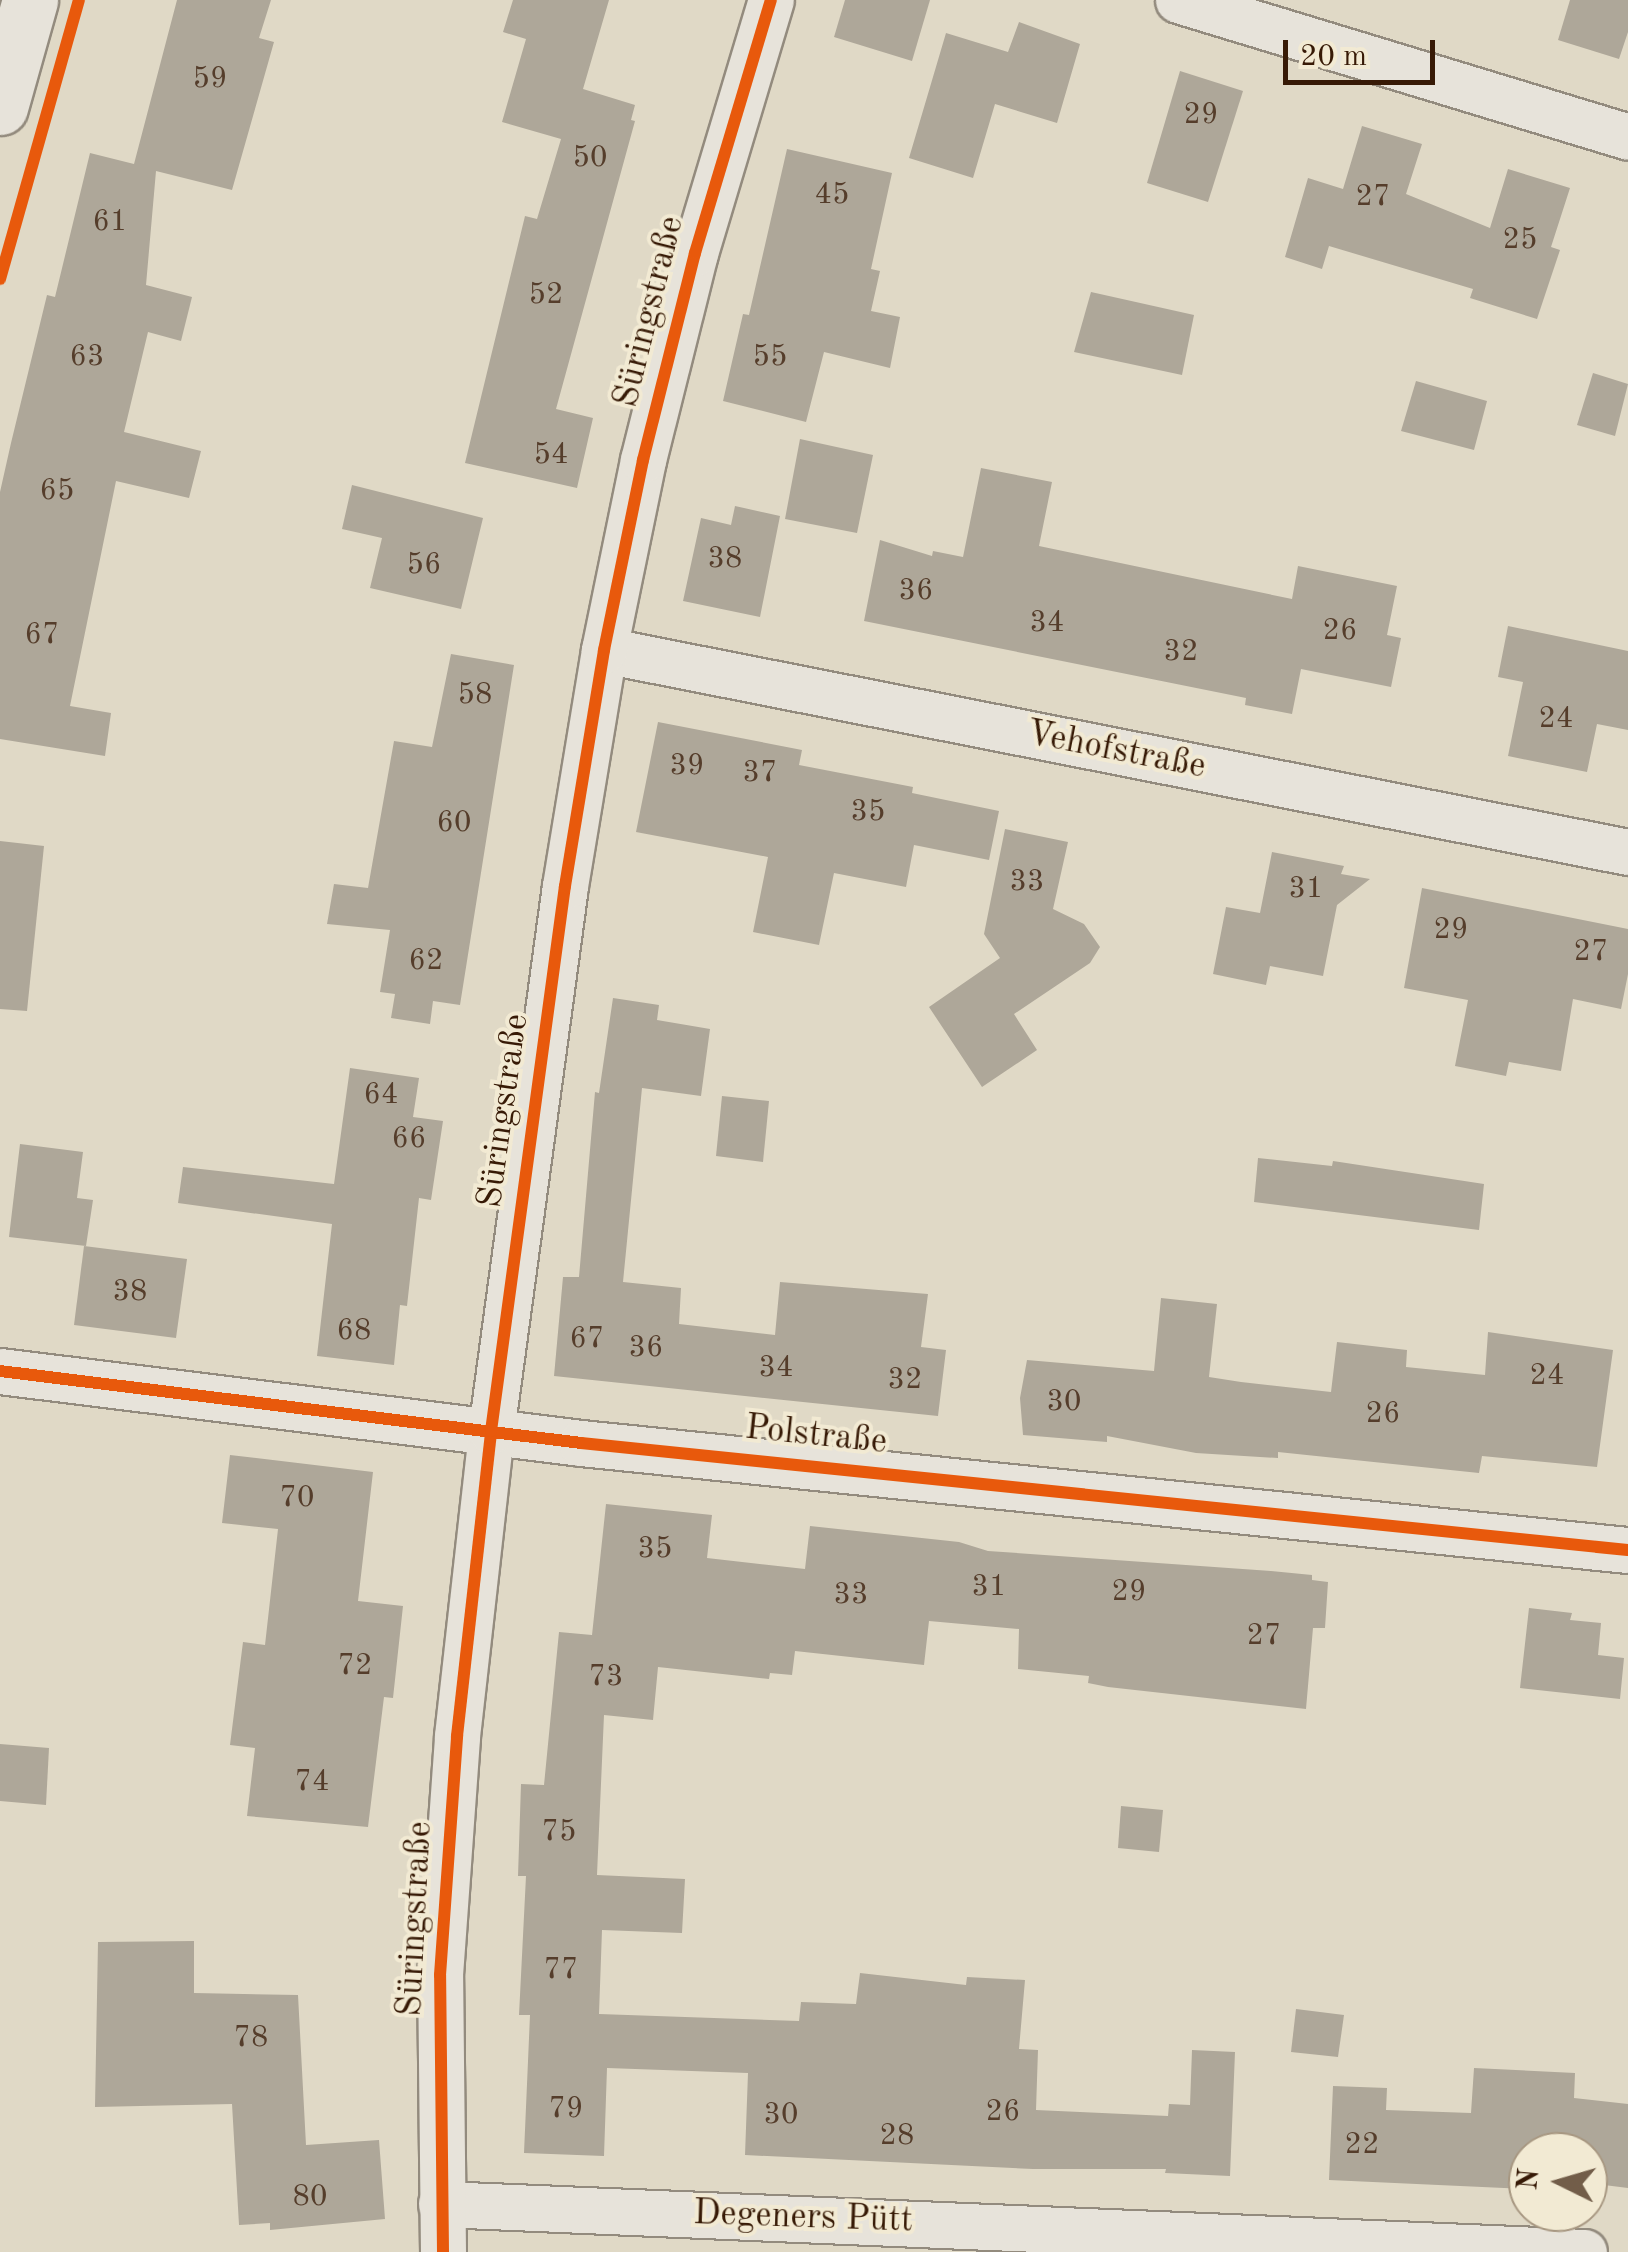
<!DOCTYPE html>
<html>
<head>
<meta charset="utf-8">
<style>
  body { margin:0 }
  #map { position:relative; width:1628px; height:2252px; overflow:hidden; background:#e0d9c6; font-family:"Old Standard TT",serif }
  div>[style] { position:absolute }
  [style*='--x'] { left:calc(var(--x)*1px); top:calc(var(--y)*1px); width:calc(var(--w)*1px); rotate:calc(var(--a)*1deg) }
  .building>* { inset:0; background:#aea799 }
  .roads { filter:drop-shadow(2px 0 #938b7e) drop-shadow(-2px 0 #938b7e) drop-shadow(0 2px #938b7e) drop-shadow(0 -2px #938b7e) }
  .minor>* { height:45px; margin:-22.5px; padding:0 22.5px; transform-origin:22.5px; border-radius:22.5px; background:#e7e3da }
  .tertiary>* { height:55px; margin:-27.5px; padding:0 27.5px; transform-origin:27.5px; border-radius:27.5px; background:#e7e3da }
  .cycleway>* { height:12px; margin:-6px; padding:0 6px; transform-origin:6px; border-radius:6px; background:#e8590c }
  span { translate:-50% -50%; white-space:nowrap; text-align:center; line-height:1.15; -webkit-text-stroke:8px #f2ead3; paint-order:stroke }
  .number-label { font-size:30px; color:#553d2b }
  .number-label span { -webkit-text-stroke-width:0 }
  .street-label { font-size:35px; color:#371a06 }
  .north { position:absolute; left:1508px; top:2132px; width:100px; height:100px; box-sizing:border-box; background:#f2ead3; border:2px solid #a79781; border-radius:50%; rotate:275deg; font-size:28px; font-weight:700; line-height:40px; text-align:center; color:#371a06 }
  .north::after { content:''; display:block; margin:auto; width:35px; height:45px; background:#725d49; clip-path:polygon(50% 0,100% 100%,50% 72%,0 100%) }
  .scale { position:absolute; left:1283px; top:40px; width:152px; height:45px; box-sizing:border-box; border:5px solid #371a06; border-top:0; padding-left:12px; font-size:30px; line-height:35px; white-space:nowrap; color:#371a06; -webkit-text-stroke:8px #f2ead3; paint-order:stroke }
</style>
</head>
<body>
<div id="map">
  <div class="building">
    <i style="clip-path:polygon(177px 0,271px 0,259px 38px,274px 42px,232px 190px,156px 171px,146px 285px,192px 297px,181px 341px,148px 332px,124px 432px,201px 451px,189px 498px,116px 481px,70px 706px,111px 713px,105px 756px,0 739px,0 492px,11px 443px,47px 295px,55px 297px,90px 153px,134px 164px)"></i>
    <i style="clip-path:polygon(513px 0,609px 0,583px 89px,635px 105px,631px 120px,635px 121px,556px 409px,593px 418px,577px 488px,465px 463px,525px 216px,537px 219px,561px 139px,502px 122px,526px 39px,503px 32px)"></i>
    <i style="clip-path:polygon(845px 0,930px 0,912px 61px,834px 37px)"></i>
    <i style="clip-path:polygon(1570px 0,1628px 0,1628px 32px,1619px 59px,1558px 40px)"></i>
    <i style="clip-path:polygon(1019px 22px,1080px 44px,1057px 123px,995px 104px,973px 178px,909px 158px,946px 33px,1008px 52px)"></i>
    <i style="clip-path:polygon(1180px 71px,1243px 91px,1208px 202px,1147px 183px)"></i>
    <i style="clip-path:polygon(1362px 126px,1422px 144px,1406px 194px,1490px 228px,1508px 169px,1570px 188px,1551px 247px,1560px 250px,1537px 319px,1470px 298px,1473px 289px,1329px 246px,1322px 269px,1285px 257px,1308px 178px,1343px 189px)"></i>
    <i style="clip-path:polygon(787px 149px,892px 173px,871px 269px,880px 271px,871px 311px,900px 317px,890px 368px,824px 352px,806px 422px,723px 401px,743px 314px,749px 315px)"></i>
    <i style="clip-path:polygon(1091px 292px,1194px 315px,1182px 375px,1074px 352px)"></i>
    <i style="clip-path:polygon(1593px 373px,1628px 384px,1615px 436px,1577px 425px)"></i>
    <i style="clip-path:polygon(1416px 381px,1487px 401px,1474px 450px,1401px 431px)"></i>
    <i style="clip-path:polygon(800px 439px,873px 455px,857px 533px,785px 519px)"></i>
    <i style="clip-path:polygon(981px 468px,1052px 482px,1039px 546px,1292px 599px,1298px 566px,1397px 586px,1387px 635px,1401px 638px,1391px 687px,1301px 669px,1292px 714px,1245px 705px,1246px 698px,864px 621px,880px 540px,932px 556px,933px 551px,963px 557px)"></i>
    <i style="clip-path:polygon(352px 485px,483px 518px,461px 609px,370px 588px,382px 538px,342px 529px)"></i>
    <i style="clip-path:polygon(735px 506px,780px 516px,760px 617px,683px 601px,701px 518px,731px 525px)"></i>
    <i style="clip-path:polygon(1508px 626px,1628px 651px,1628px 730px,1597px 724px,1587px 772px,1508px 756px,1523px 682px,1498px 677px)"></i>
    <i style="clip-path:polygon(451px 654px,514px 665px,460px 1005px,433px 1001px,430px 1024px,391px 1018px,395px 994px,380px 992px,390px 930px,327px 924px,334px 884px,368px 888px,394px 741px,432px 747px)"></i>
    <i style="clip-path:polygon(658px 722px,802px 750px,799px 765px,913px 787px,912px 793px,999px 811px,989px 860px,914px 845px,906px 887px,834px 873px,819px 945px,753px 932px,768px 857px,636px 832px)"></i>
    <i style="clip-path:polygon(1005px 829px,1068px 842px,1053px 909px,1084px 924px,1100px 947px,1090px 963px,1014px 1014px,1037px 1050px,982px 1087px,929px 1007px,1000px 958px,984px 934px)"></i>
    <i style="clip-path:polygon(0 841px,44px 846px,27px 1011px,0 1009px)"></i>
    <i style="clip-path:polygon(1272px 852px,1344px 866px,1341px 874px,1370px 879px,1337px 905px,1323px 976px,1270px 966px,1266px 985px,1213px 974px,1226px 907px,1260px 913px)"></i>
    <i style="clip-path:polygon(1422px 888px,1628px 929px,1628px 974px,1621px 1009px,1573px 999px,1561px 1071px,1509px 1062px,1506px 1076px,1455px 1066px,1468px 1000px,1404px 988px)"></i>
    <i style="clip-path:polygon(613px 998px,659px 1005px,657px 1020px,710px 1029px,701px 1096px,642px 1088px,623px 1282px,681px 1288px,679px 1324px,775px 1335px,780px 1282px,928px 1294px,921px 1347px,946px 1350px,938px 1416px,554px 1376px,563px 1277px,579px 1277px,595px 1092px,599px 1093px)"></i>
    <i style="clip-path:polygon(350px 1068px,419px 1078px,413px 1117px,443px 1121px,431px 1200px,419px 1198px,407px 1306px,400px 1305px,394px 1365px,317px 1356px,332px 1224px,178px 1203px,183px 1167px,334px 1184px)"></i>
    <i style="clip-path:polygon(722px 1096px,769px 1101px,763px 1162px,716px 1156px)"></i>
    <i style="clip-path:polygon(20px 1144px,83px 1152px,77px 1198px,93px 1200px,86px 1246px,9px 1237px)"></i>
    <i style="clip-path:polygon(1258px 1158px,1332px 1166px,1333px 1161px,1484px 1184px,1479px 1230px,1254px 1202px)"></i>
    <i style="clip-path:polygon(84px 1246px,187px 1259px,176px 1338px,74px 1325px)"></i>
    <i style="clip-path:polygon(1161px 1298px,1217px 1304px,1209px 1377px,1241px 1382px,1331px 1392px,1337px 1342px,1407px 1350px,1406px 1367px,1485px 1375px,1488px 1332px,1613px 1350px,1597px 1467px,1482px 1456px,1479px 1473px,1278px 1452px,1278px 1458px,1196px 1453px,1107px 1436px,1107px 1442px,1023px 1435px,1020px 1398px,1027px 1360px,1154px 1371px)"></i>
    <i style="clip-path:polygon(230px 1455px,373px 1472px,358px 1601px,403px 1606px,393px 1698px,384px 1697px,368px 1827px,247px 1816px,255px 1748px,230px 1745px,243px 1642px,265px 1645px,278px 1529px,222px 1523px)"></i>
    <i style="clip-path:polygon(606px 1504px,712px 1515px,707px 1558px,805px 1569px,810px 1526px,959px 1542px,988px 1551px,1271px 1571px,1312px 1575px,1312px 1580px,1328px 1582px,1325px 1628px,1313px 1628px,1306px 1709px,1108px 1687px,1088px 1683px,1089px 1676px,1018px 1669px,1019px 1629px,929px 1621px,924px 1665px,795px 1651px,792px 1675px,770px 1673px,769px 1679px,658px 1667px,653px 1720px,604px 1715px,597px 1875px,685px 1879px,682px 1933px,602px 1930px,599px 2014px,799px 2021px,801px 2002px,856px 2004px,860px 1973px,966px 1985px,967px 1977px,1025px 1980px,1019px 2049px,1038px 2050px,1036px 2110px,1168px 2116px,1169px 2104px,1190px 2105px,1192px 2050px,1235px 2052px,1230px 2176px,1165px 2173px,1166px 2169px,1033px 2169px,745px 2155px,748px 2073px,607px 2068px,604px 2156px,524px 2153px,530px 2015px,519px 2015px,526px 1876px,518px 1876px,521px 1784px,544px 1785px,559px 1632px,592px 1635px)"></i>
    <i style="clip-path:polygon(1529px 1608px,1572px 1613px,1570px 1620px,1601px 1623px,1598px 1655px,1624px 1658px,1620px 1699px,1520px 1688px)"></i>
    <i style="clip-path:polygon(0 1744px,49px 1748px,46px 1805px,0 1801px)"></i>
    <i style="clip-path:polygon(1121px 1806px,1163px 1810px,1159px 1852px,1118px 1848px)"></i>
    <i style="clip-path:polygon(194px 1941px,194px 1993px,298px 1995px,306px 2145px,379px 2140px,385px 2219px,270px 2230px,270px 2223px,239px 2225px,232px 2104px,95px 2107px,98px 1942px)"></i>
    <i style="clip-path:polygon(1296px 2009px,1344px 2015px,1338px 2057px,1291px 2052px)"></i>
    <i style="clip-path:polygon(1474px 2068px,1575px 2073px,1574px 2098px,1628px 2104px,1628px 2188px,1588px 2183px,1588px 2152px,1528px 2152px,1528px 2189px,1329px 2180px,1333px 2086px,1387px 2088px,1386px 2110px,1471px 2113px)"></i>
  </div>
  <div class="roads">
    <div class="minor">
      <i style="--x:1178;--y:0;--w:470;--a:16.9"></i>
      <i style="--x:604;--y:650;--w:1044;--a:11.16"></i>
      <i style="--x:0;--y:1371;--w:585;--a:7.06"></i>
      <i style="--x:581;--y:1443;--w:1052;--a:5.84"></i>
      <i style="--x:441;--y:2204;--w:1144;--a:2.4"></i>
      <i style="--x:443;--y:2252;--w:277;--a:-90.6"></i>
      <i style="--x:440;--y:1975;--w:240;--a:-85.9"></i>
      <i style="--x:457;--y:1736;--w:307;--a:-83.6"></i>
      <i style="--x:491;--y:1431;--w:550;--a:-82.27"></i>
      <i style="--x:565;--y:886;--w:239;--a:-80.6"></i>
      <i style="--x:604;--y:650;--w:194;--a:-78.4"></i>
      <i style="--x:643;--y:460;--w:213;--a:-75.9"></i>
      <i style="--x:695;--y:253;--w:264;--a:-73.3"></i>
    </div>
    <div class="tertiary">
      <i style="--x:0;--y:107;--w:111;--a:-74.3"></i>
    </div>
  </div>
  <div class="cycleway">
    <i style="--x:0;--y:279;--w:290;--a:-74.2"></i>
    <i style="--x:0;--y:1371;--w:585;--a:7.06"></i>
    <i style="--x:581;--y:1443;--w:1052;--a:5.84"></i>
    <i style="--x:443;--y:2252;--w:277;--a:-90.6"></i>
    <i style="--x:440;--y:1975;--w:240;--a:-85.9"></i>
    <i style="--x:457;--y:1736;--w:307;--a:-83.6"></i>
    <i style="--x:491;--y:1431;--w:550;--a:-82.27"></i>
    <i style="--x:565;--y:886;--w:239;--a:-80.6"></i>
    <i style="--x:604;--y:650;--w:194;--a:-78.4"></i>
    <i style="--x:643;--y:460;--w:213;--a:-75.9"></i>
    <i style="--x:695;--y:253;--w:264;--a:-73.3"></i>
  </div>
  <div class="number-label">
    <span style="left:210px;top:79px">59</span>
    <span style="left:1201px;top:115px">29</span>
    <span style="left:590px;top:158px">50</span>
    <span style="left:832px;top:195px">45</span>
    <span style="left:1373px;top:197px">27</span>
    <span style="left:110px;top:222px">61</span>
    <span style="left:1520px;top:240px">25</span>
    <span style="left:546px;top:295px">52</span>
    <span style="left:87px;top:357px">63</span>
    <span style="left:770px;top:357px">55</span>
    <span style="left:551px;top:455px">54</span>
    <span style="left:57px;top:491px">65</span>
    <span style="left:725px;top:559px">38</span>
    <span style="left:424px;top:565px">56</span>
    <span style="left:916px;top:591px">36</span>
    <span style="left:1047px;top:623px">34</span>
    <span style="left:1340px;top:631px">26</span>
    <span style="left:42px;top:635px">67</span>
    <span style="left:1181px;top:652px">32</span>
    <span style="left:475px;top:695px">58</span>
    <span style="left:1556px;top:719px">24</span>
    <span style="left:687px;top:766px">39</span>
    <span style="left:760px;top:773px">37</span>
    <span style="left:868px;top:812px">35</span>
    <span style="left:454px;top:823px">60</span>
    <span style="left:1027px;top:882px">33</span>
    <span style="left:1306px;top:889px">31</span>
    <span style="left:1451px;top:930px">29</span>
    <span style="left:1591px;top:952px">27</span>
    <span style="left:426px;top:961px">62</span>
    <span style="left:381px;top:1095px">64</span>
    <span style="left:409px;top:1139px">66</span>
    <span style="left:130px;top:1292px">38</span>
    <span style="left:354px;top:1331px">68</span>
    <span style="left:587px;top:1339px">67</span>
    <span style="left:646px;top:1348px">36</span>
    <span style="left:776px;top:1368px">34</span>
    <span style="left:1547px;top:1376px">24</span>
    <span style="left:905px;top:1380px">32</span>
    <span style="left:1064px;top:1402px">30</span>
    <span style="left:1383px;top:1414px">26</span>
    <span style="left:297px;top:1498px">70</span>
    <span style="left:655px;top:1549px">35</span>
    <span style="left:989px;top:1587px">31</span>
    <span style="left:1129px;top:1592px">29</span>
    <span style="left:851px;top:1595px">33</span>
    <span style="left:1264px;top:1636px">27</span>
    <span style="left:355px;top:1666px">72</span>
    <span style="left:606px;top:1677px">73</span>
    <span style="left:312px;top:1782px">74</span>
    <span style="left:559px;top:1832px">75</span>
    <span style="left:561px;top:1970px">77</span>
    <span style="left:251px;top:2038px">78</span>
    <span style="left:566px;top:2109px">79</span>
    <span style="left:1003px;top:2112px">26</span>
    <span style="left:781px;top:2115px">30</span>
    <span style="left:897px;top:2136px">28</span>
    <span style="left:1362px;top:2145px">22</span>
    <span style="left:310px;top:2197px">80</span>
  </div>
  <div class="street-label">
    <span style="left:650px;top:312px;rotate:-76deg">Süringstraße</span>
    <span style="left:1116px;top:751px;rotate:11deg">Vehofstraße</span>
    <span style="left:504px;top:1111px;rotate:-82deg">Süringstraße</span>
    <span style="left:816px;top:1436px;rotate:6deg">Polstraße</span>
    <span style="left:416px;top:1919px;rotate:-87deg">Süringstraße</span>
    <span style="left:803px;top:2218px;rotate:2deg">Degeners Pütt</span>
  </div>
  <div class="north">N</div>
  <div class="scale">20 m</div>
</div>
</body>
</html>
